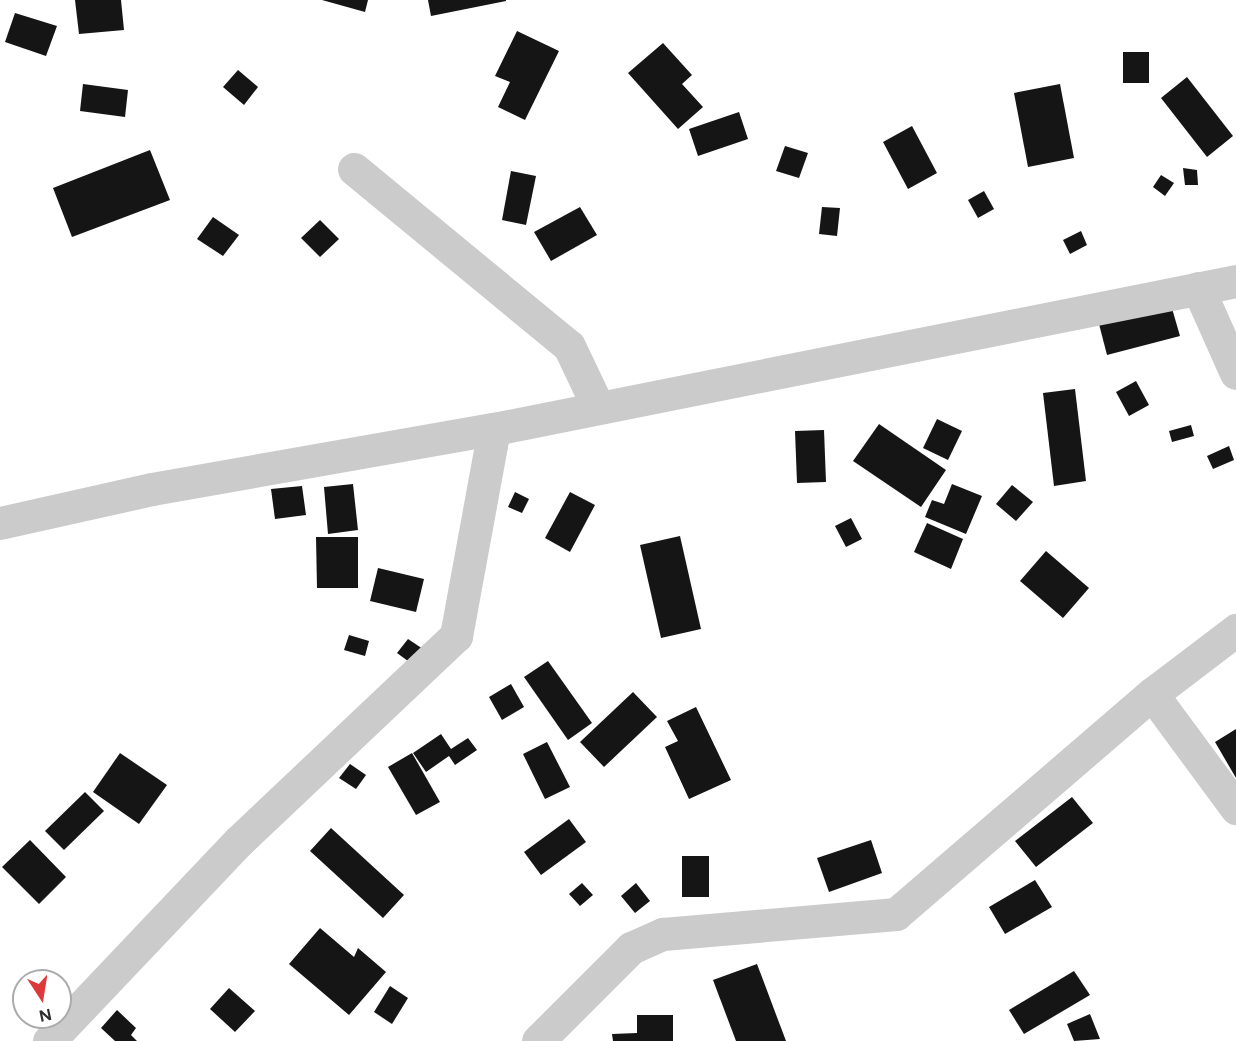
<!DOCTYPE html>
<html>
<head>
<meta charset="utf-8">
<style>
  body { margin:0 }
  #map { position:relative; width:1236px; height:1041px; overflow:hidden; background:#fff; font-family:Figtree,sans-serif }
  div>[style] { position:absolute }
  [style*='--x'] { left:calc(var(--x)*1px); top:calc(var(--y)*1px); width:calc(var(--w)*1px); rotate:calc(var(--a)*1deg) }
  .building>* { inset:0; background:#151515 }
  .minor>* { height:33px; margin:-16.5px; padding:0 16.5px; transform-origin:16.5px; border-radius:16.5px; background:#cbcbcb }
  span { translate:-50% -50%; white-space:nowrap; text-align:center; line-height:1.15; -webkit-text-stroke:6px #fff; paint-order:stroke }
  .north { position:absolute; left:12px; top:969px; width:60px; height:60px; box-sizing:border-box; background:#fff; border:2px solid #ababab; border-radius:50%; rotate:168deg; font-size:16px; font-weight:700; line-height:24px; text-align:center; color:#2e2e2e }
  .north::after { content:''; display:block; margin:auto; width:21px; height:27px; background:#dc393b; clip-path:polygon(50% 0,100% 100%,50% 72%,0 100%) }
</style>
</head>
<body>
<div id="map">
  <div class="building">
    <i style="clip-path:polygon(75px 0,121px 0,124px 30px,79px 34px)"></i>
    <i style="clip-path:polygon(322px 0,368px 0,365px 12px)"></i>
    <i style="clip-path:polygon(428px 0,506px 0,506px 1px,431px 16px)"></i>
    <i style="clip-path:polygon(15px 13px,57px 26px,46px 56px,5px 42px)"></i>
    <i style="clip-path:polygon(517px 31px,559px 51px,525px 120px,498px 107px,510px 82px,495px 76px)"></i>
    <i style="clip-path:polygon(663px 43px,692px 75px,682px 84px,703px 107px,678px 129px,628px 73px)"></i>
    <i style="clip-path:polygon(1123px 52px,1149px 52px,1149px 83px,1123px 83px)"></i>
    <i style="clip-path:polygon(238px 70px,258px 87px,244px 105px,223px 87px)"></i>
    <i style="clip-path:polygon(1187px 77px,1233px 136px,1207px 157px,1161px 98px)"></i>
    <i style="clip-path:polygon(83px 84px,128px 90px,125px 117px,80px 111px)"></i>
    <i style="clip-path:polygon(1060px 84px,1074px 158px,1028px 167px,1014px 93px)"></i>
    <i style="clip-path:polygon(739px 112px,748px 139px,698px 156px,689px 129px)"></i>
    <i style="clip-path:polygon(912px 126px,937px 173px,908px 189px,883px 142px)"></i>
    <i style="clip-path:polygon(785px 146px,808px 153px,799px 178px,776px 171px)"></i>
    <i style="clip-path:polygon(150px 150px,170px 200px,72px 237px,53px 188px)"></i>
    <i style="clip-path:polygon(1183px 168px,1197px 170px,1198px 185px,1185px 185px)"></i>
    <i style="clip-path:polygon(511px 171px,536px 176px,526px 225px,502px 220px)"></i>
    <i style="clip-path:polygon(1161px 175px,1174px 183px,1165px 196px,1153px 187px)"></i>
    <i style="clip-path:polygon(984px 191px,994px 209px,978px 218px,968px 200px)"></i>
    <i style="clip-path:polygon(580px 207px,597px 235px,551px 261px,534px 232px)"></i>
    <i style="clip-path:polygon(822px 207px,840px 208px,837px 236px,819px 234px)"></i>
    <i style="clip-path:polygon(213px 217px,239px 235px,223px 256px,197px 239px)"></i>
    <i style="clip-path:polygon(320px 220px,339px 239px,320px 257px,301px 238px)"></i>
    <i style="clip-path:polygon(1081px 231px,1087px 245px,1070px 254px,1063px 240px)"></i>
    <i style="clip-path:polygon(1171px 305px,1180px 336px,1107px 355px,1099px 324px)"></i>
    <i style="clip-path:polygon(1136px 381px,1149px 405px,1129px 416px,1116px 392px)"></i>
    <i style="clip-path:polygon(1075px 389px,1086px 481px,1054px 486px,1043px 393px)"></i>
    <i style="clip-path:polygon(937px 419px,962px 431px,948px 460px,923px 448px)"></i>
    <i style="clip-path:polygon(879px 424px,946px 470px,921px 507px,853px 461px)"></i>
    <i style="clip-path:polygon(1191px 425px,1194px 436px,1172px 442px,1169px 431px)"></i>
    <i style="clip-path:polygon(824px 430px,826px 482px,797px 483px,795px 431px)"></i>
    <i style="clip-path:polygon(1229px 446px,1234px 460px,1213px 469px,1207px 456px)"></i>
    <i style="clip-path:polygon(353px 484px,358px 530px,328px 534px,324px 487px)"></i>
    <i style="clip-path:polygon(952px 484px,982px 496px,966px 534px,925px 517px,932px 500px,944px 504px)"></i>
    <i style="clip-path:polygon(1012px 485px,1033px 502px,1016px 521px,996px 504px)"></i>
    <i style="clip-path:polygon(302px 486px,306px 515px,275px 519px,271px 489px)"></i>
    <i style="clip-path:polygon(515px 492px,529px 499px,522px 513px,508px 507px)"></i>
    <i style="clip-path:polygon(570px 492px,595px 505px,570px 552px,545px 538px)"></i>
    <i style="clip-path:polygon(851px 518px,862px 539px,846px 547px,835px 526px)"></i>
    <i style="clip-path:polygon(927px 523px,963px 539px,951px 569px,914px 552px)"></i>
    <i style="clip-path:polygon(680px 536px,701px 629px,661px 638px,640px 545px)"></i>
    <i style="clip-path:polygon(316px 537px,358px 537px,358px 588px,317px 588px)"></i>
    <i style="clip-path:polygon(1046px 551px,1089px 588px,1063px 618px,1020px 581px)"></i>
    <i style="clip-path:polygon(378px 568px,424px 579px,416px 612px,370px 601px)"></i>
    <i style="clip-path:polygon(349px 635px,369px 641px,365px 656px,344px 650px)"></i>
    <i style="clip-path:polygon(408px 639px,423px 649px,412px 664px,397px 653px)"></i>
    <i style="clip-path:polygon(548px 661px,592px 723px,568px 740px,524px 677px)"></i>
    <i style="clip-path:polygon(511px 684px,524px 707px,502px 720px,489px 697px)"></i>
    <i style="clip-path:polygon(633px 692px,657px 717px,604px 767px,580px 742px)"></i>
    <i style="clip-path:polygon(696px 707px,731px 780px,689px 799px,665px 747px,678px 741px,667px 721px)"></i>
    <i style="clip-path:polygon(1236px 729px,1236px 778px,1215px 742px)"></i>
    <i style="clip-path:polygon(441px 734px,451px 749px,468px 738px,477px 750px,455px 765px,449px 756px,426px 772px,413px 753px)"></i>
    <i style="clip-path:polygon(547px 742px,570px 787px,545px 799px,523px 754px)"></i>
    <i style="clip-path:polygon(120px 753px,167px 785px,139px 824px,93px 792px)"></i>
    <i style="clip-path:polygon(412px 753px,440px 802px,416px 815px,388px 767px)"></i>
    <i style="clip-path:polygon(350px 764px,366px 775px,356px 789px,339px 778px)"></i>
    <i style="clip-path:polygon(85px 792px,104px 811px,64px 850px,45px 831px)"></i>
    <i style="clip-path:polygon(1072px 797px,1093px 823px,1036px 867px,1015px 841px)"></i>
    <i style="clip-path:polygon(569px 819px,586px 842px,541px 875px,524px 852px)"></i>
    <i style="clip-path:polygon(331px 828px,404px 895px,383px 918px,310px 851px)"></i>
    <i style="clip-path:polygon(30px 840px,66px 877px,39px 904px,2px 867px)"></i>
    <i style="clip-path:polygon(871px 840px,882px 873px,829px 892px,817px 858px)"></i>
    <i style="clip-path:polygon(682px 856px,709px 856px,709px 897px,682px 897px)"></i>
    <i style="clip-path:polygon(1035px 880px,1052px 907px,1005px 934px,989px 907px)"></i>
    <i style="clip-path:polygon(582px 883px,593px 895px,580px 906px,569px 894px)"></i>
    <i style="clip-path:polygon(636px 883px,650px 901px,635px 913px,621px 896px)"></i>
    <i style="clip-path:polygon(320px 928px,354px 957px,358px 948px,386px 972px,349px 1015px,289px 964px)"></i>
    <i style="clip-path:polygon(757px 964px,786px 1041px,736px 1041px,713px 980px)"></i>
    <i style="clip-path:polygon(1074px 971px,1090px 995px,1024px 1034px,1009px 1010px)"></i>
    <i style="clip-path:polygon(390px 986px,408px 998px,392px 1024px,374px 1012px)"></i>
    <i style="clip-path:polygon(229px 988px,255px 1011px,235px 1032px,210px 1009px)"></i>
    <i style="clip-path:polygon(117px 1010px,136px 1028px,131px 1035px,137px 1041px,115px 1041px,101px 1028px)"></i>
    <i style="clip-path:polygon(1090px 1014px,1100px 1039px,1074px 1041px,1067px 1024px)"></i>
    <i style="clip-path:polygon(637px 1015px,673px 1015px,673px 1041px,613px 1041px,612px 1034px,637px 1033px)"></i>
  </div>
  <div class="minor">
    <i style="--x:354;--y:169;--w:278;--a:39.5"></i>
    <i style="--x:569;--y:346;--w:68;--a:64.6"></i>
    <i style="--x:1198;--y:288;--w:93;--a:65.9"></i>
    <i style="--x:0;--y:523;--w:156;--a:-12.6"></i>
    <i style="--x:152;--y:489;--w:347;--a:-10"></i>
    <i style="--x:494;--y:429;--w:757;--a:-11.28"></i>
    <i style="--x:1152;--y:694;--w:142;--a:53.6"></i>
    <i style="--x:49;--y:1041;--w:276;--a:-46.5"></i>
    <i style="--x:239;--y:841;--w:299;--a:-43.4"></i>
    <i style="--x:456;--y:636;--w:210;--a:-79.6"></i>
    <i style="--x:538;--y:1041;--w:132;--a:-45"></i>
    <i style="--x:631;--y:948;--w:35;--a:-24"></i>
    <i style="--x:663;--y:934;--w:234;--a:-4.9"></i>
    <i style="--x:896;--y:914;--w:338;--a:-40.7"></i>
    <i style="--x:1152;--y:694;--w:106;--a:-37.3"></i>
  </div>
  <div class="north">N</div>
</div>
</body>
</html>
